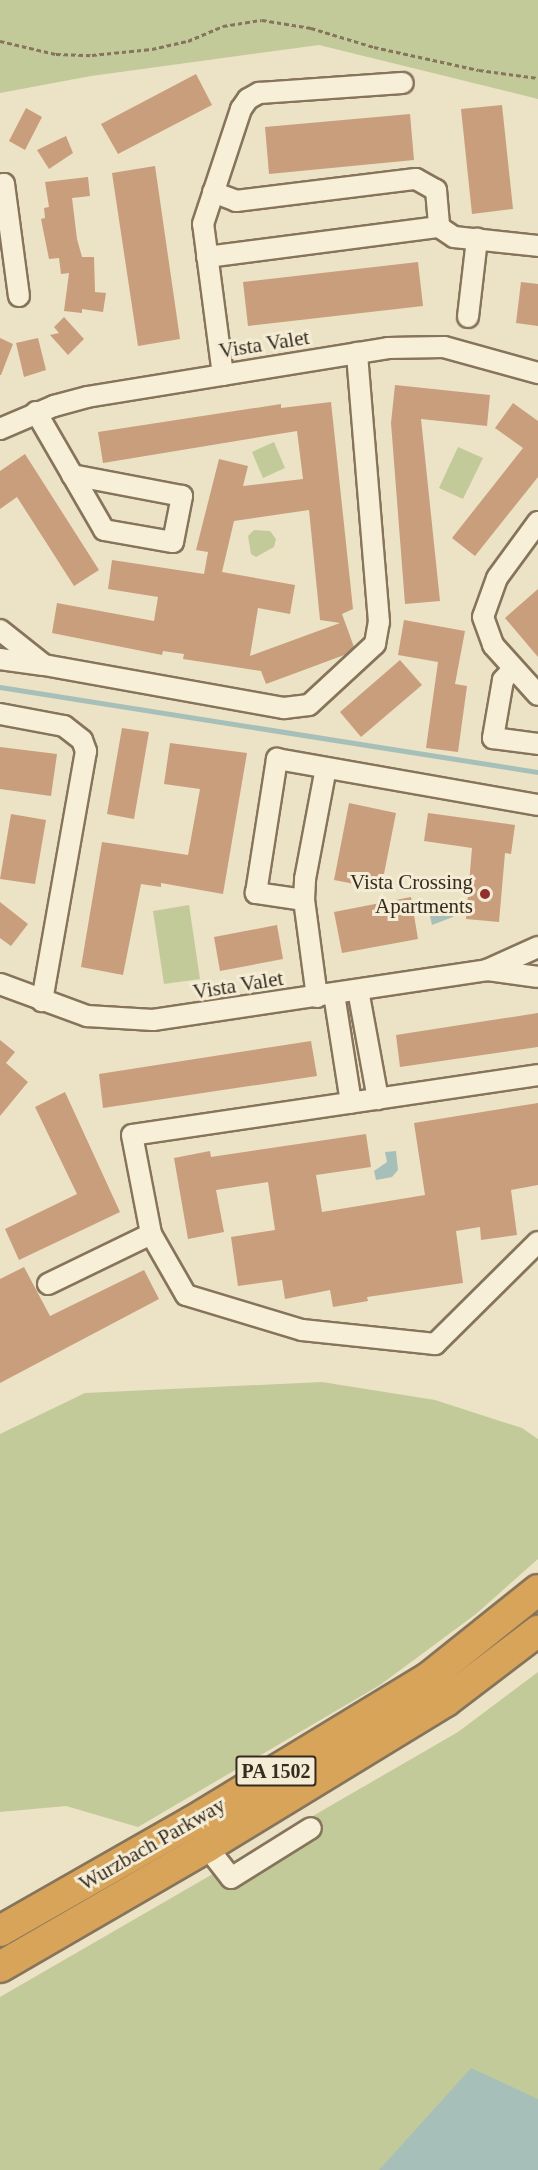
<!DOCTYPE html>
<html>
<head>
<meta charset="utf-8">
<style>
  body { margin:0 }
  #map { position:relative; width:538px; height:2170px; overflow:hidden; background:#ece2c5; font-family:Georgia,serif }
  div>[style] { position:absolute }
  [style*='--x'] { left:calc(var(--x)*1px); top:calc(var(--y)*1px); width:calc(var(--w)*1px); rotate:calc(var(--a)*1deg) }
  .green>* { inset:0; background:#c3ca99 }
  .water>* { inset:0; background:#a6c0b9 }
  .stream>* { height:4.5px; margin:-2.25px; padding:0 2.25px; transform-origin:2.25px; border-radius:2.25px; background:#a6c0b9 }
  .building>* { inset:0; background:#c99e7c }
  .path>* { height:3px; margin-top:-1.5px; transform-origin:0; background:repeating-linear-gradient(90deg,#86745b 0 4.5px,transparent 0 7.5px) }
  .roads { filter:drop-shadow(2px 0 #86745b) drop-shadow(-2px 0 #86745b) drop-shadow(0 2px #86745b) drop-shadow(0 -2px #86745b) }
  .minor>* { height:20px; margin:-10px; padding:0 10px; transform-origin:10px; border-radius:10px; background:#f7efd7 }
  .highway>* { height:30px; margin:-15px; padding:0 15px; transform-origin:15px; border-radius:15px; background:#d8a459 }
  .dots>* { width:16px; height:16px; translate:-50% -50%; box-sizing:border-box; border:3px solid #f4ecd4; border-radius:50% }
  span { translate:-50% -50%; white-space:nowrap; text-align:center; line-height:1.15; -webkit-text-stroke:6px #f4ecd4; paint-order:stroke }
  .shield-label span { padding:2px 4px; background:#f4ecd4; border:2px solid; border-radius:4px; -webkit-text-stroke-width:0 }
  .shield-label { font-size:20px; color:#372b1f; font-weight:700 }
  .street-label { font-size:21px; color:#372b1f }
  .poi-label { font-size:21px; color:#372b1f }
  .right { translate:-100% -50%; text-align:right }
</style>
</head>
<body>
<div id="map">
  <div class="green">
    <i style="clip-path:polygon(0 0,538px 0,538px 99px,319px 45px,91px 76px,0 93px)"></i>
    <i style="clip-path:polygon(274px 442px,285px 468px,263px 478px,252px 452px)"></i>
    <i style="clip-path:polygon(458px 447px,483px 458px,463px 499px,439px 488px)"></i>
    <i style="clip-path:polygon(254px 530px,270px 531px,276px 539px,274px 547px,256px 557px,251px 554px,248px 536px)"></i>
    <i style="clip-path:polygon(189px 905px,200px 979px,164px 984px,153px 911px)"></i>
    <i style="clip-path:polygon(322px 1382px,435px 1400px,522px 1428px,538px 1439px,538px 1559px,476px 1614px,380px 1685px,138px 1827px,66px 1806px,0 1812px,0 1434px,85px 1393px)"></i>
    <i style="clip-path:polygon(538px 1672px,538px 2170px,0 2170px,0 1997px,458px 1732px)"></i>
  </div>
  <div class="water">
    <i style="clip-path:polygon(450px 901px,457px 906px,453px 917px,432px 925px,429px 912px)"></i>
    <i style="clip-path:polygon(396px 1151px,398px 1170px,392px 1177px,376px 1180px,374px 1171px,387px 1162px,385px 1152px)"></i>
    <i style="clip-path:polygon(471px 2068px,538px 2099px,538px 2170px,379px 2170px)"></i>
  </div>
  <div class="stream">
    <i style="--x:0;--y:687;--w:545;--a:8.98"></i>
  </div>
  <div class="building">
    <i style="clip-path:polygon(196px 74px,212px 105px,118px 154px,101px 124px)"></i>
    <i style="clip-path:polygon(502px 105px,513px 209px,472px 214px,461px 109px)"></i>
    <i style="clip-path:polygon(26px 108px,42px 117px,25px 150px,9px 141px)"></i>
    <i style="clip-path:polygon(410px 114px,414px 160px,269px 174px,265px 127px)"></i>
    <i style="clip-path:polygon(66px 136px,73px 153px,49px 169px,37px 150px)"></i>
    <i style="clip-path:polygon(155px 166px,180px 339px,138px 346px,112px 173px)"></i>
    <i style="clip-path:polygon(88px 177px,90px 196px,72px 198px,77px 239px,82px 257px,94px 257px,95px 292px,106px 293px,103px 312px,82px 309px,82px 313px,64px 311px,69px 273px,61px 274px,59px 258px,49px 259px,41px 219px,45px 218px,44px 208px,49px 207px,45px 182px)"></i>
    <i style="clip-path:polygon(418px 262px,423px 306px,248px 326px,243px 282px)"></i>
    <i style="clip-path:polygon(521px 282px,538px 284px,538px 326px,516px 323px)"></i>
    <i style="clip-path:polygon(64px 317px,84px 339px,68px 355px,50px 335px,59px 333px,54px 327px)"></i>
    <i style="clip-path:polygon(0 338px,13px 344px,1px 375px,0 375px)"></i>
    <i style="clip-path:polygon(38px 338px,46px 370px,24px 377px,16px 343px)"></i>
    <i style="clip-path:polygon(395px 385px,490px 395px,487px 426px,421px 419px,440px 601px,405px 604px,391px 423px)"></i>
    <i style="clip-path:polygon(evenodd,331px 402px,353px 609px,342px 614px,354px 647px,347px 654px,266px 684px,261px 671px,183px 659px,184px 654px,163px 651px,162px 655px,52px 633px,57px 603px,154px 621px,158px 597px,108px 589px,112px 560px,204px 574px,208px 552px,196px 550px,219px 459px,248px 466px,243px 486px,303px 479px,297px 431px,103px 463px,98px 432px,281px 404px,281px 408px,331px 402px,309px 510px,320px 620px,340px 623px,250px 656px,258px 608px,290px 614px,295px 585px,222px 572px,234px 521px,309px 510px)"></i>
    <i style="clip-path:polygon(513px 403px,538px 421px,538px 477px,475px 556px,452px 538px,523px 448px,495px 428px)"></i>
    <i style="clip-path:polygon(25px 454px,99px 570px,74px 586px,17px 497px,0 509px,0 471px)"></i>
    <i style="clip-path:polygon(538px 589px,538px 657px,505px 618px)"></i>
    <i style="clip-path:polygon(404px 620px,465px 631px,455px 684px,467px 686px,458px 752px,426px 748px,438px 662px,398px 655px)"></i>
    <i style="clip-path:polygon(400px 660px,422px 685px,361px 737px,340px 712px)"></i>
    <i style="clip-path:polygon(122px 728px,149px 732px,134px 819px,107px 814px)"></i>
    <i style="clip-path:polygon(170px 743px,247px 753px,223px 894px,161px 883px,161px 887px,141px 884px,123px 975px,81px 967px,102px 842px,188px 855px,200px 789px,164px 784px)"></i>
    <i style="clip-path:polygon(0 747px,57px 754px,51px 796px,0 789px)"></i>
    <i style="clip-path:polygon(349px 803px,396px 813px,381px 889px,334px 880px)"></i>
    <i style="clip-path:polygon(428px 813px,515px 825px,511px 854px,505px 853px,499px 922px,466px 919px,472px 848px,424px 841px)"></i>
    <i style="clip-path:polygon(11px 814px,46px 820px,35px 884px,0 879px)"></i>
    <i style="clip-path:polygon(411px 897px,418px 939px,342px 953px,334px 912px)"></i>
    <i style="clip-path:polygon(0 902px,28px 924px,11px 946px,0 938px)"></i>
    <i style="clip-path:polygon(277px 925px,283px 959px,220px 971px,214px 937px)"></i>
    <i style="clip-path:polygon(538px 1013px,538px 1047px,400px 1067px,396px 1035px)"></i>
    <i style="clip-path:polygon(0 1040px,15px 1052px,6px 1063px,28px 1082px,0 1116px)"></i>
    <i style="clip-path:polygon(311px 1041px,317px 1076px,103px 1108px,99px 1074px)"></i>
    <i style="clip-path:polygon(65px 1092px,120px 1212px,19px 1260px,5px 1229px,77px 1194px,35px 1107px)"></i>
    <i style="clip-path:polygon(538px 1103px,538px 1185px,511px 1190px,517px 1235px,481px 1240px,480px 1227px,456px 1231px,463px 1283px,367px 1297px,368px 1301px,333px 1307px,330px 1290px,285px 1299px,282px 1280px,238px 1286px,231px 1237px,275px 1230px,268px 1182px,216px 1190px,224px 1232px,188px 1239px,174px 1158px,210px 1151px,211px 1157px,366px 1134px,371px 1167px,316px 1175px,322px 1212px,425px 1195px,414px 1123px)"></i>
    <i style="clip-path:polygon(24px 1267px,50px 1316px,144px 1270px,159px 1299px,0 1383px,0 1279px)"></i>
  </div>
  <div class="path">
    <i style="--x:0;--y:41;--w:57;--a:13.1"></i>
    <i style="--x:56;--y:54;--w:36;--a:2"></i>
    <i style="--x:92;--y:55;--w:60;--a:-5.7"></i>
    <i style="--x:152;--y:49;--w:37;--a:-13"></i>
    <i style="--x:188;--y:41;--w:38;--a:-23"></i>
    <i style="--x:223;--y:26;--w:39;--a:-9"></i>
    <i style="--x:262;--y:20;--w:50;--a:9.3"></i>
    <i style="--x:311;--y:28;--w:66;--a:16.8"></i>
    <i style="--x:374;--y:47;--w:107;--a:12.4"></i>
    <i style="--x:479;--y:70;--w:60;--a:7.7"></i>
  </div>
  <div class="roads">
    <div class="minor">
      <i style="--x:0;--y:185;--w:4;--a:-14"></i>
      <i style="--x:4;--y:184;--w:113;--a:82.4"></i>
      <i style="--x:213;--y:192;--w:25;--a:21"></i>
      <i style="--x:236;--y:201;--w:181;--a:-7"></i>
      <i style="--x:416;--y:179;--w:23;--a:29"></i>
      <i style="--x:436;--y:190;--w:37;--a:85"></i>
      <i style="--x:207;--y:257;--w:234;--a:-7.4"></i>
      <i style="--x:439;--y:227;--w:18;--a:34"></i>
      <i style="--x:454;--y:237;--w:84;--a:6.1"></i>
      <i style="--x:468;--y:317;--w:79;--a:-83.4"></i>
      <i style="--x:223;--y:375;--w:152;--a:-97.5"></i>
      <i style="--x:203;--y:224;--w:121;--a:-71.7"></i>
      <i style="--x:241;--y:109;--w:12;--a:-55"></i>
      <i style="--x:248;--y:99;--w:13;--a:-29"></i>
      <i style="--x:259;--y:93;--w:144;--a:-4"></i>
      <i style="--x:36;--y:412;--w:136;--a:60"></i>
      <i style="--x:104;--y:530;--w:70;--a:9.9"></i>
      <i style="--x:173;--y:542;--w:47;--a:-78.9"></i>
      <i style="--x:182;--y:496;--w:112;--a:-169.2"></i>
      <i style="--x:0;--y:429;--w:59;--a:-23.1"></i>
      <i style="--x:54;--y:406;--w:34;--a:-15"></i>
      <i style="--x:87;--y:397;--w:305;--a:-9.2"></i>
      <i style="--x:388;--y:348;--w:56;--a:-1"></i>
      <i style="--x:444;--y:347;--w:98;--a:15.5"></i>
      <i style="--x:538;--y:522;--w:69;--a:126.2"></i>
      <i style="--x:497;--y:578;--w:41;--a:109.7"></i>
      <i style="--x:483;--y:617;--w:30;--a:70"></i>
      <i style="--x:493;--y:645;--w:67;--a:48"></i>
      <i style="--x:0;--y:630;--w:56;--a:38.5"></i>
      <i style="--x:44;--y:665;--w:244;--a:10.2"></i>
      <i style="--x:284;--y:708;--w:25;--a:-7"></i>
      <i style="--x:309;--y:705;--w:90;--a:-42.7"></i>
      <i style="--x:375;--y:644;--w:22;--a:-80"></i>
      <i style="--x:379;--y:622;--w:270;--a:-94.7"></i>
      <i style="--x:0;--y:659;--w:42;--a:8.1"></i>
      <i style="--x:513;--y:669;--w:15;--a:132"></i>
      <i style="--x:503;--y:680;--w:59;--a:99.8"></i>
      <i style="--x:493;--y:738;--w:45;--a:7.6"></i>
      <i style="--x:0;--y:714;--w:65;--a:10.6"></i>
      <i style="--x:64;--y:726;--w:23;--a:38"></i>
      <i style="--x:82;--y:740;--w:12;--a:70"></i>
      <i style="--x:86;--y:751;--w:254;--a:100"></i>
      <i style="--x:304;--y:900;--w:49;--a:-171.7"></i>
      <i style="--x:256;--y:893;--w:136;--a:-81.1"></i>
      <i style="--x:277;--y:759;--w:265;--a:10"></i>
      <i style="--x:487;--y:970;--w:51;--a:7.8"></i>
      <i style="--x:0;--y:984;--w:93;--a:20.2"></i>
      <i style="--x:87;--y:1016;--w:66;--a:3.5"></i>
      <i style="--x:153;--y:1020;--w:338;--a:-8.5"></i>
      <i style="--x:487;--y:970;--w:56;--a:-24.3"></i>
      <i style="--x:358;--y:990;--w:111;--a:79.6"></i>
      <i style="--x:334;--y:994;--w:110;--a:81.1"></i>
      <i style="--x:317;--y:997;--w:98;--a:-97.6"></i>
      <i style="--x:304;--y:900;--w:21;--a:-87"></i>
      <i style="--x:305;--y:879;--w:113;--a:-79.3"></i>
      <i style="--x:538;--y:1075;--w:410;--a:171.6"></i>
      <i style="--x:132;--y:1135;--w:101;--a:79.1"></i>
      <i style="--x:151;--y:1234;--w:70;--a:60.2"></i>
      <i style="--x:186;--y:1295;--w:121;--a:16.8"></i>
      <i style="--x:302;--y:1330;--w:134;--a:6"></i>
      <i style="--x:435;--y:1344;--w:145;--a:-44.7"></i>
      <i style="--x:48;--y:1284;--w:114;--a:-25.9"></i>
      <i style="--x:207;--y:1847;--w:39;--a:52"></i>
      <i style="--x:231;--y:1878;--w:94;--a:-32"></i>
    </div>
    <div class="highway">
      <i style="--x:0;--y:1931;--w:222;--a:-29.7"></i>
      <i style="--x:193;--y:1821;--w:274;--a:-31.3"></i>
      <i style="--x:427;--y:1679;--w:142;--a:-38.7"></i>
      <i style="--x:0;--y:1967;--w:239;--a:-30.1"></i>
      <i style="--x:207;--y:1847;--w:280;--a:-31.4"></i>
      <i style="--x:446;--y:1701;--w:116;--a:-37.3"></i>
    </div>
  </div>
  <div class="dots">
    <i style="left:485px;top:894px;background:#93302e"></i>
  </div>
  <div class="shield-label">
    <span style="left:276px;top:1771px">PA 1502</span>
  </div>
  <div class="street-label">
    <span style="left:264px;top:344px;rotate:-9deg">Vista Valet</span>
    <span style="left:238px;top:985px;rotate:-9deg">Vista Valet</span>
    <span style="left:152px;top:1844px;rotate:-30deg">Wurzbach Parkway</span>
  </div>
  <div class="poi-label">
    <span class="right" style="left:473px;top:894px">Vista Crossing<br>Apartments</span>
  </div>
</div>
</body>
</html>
